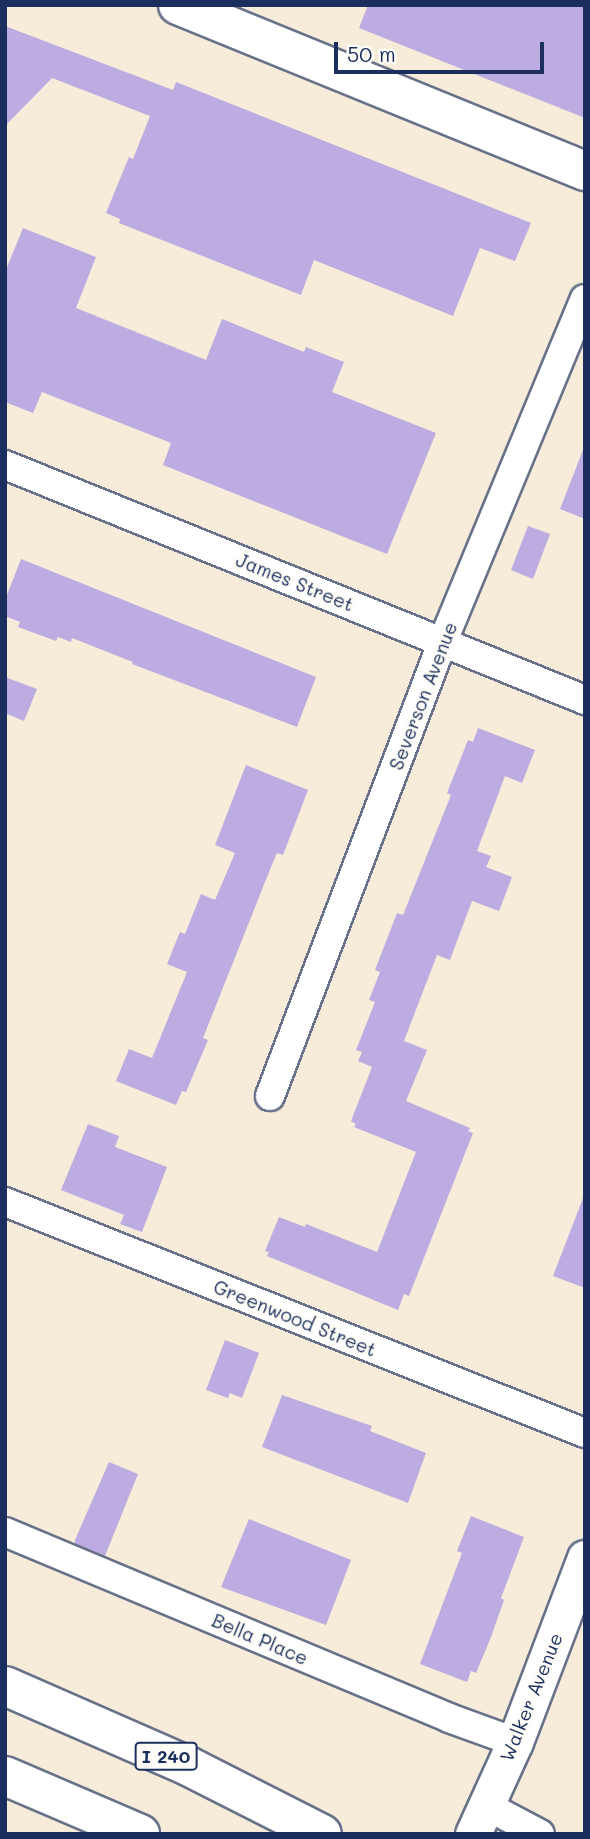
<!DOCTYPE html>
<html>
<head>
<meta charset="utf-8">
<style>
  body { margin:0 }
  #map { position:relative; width:590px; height:1839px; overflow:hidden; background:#f6ecd9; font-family:Mali,sans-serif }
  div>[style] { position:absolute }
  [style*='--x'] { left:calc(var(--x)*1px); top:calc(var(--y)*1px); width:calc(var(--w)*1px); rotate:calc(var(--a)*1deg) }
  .building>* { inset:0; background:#bcace1 }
  .roads { filter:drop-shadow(2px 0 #687189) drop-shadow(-2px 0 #687189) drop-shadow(0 2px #687189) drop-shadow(0 -2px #687189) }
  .minor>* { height:28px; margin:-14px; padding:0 14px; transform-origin:14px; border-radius:14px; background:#fff }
  .tertiary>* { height:35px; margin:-17.5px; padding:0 17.5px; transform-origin:17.5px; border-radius:17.5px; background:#fff }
  .primary>* { height:38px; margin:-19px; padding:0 19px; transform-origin:19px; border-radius:19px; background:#fff }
  .motorway>* { height:38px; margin:-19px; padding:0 19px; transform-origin:19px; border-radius:19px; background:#fff }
  span { translate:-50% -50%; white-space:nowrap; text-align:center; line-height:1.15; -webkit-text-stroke:6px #fdfcf7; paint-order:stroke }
  .shield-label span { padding:2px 5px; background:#fdfcf7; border:2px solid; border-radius:5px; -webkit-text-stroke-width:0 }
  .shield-label { font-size:18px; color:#1b2f5e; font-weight:700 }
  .street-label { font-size:19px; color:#1b2f5e }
  .frame { position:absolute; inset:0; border:7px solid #1b2f5e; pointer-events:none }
  .scale { position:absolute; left:334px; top:42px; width:210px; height:32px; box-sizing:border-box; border:4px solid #1b2f5e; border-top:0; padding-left:9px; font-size:21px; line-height:24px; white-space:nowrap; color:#1b2f5e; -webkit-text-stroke:5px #fdfcf7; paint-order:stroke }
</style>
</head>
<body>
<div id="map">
  <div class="building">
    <i style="clip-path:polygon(368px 5px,585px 5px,585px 118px,359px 28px)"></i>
    <i style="clip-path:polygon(5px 26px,173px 90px,176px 82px,531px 223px,515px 261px,480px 248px,453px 316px,314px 260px,301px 295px,119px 223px,120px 219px,106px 213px,129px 157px,133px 159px,150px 116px,52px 78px,5px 126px)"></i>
    <i style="clip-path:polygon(23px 228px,96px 257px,76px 308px,206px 360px,222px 319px,304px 352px,306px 347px,344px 362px,332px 392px,436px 433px,387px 554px,163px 465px,171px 443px,42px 392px,33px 413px,5px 402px,5px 272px)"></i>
    <i style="clip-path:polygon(583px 450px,585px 450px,585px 519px,560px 509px)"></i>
    <i style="clip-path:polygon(528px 526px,550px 534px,533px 579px,511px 570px)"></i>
    <i style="clip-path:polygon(21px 559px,316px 677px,297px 727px,132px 664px,133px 662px,72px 638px,71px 642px,58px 637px,56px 641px,18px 627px,20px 622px,5px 616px,5px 600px)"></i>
    <i style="clip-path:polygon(5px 677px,37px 689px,24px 721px,5px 713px)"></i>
    <i style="clip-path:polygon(478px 728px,535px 750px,522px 783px,505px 776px,477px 851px,491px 856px,486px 867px,512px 877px,499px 911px,472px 901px,450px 960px,437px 955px,404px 1041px,427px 1050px,406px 1101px,470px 1128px,468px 1131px,473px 1133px,409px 1296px,404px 1294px,398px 1310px,267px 1256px,269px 1252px,265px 1251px,279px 1217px,305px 1227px,306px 1224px,377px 1252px,416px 1152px,354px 1127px,356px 1124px,351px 1121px,372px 1067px,358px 1061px,362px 1052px,356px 1050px,375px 1002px,369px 1000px,380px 972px,375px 970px,397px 913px,403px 915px,451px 795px,447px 793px,468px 740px,473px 742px)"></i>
    <i style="clip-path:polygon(246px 765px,308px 790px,283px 855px,277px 853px,271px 867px,203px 1038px,208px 1040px,186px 1092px,182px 1091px,176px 1105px,116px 1081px,129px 1049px,152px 1058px,187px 972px,167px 964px,180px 932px,185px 934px,201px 894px,215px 900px,235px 853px,215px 845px)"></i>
    <i style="clip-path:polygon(88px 1124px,119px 1136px,115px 1147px,167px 1167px,142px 1232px,120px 1224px,124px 1215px,61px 1190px)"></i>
    <i style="clip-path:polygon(583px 1198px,585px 1198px,585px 1288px,553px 1276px)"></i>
    <i style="clip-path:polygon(225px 1340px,259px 1353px,242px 1398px,230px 1393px,228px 1398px,206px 1390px)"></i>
    <i style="clip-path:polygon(282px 1395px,372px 1426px,370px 1431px,426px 1453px,408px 1503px,262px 1447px)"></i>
    <i style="clip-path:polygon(109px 1462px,138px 1474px,105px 1556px,75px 1544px,75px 1540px)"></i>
    <i style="clip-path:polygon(471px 1516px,524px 1537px,501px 1598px,504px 1600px,491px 1637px,476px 1673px,471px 1671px,467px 1682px,420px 1664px,462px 1553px,457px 1551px)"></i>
    <i style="clip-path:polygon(249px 1519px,351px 1560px,326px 1625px,221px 1587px)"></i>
  </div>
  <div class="roads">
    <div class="minor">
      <i style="--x:5;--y:465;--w:626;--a:22.06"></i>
      <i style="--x:270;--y:1096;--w:487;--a:-69.2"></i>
      <i style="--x:443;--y:641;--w:370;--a:-67.5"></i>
      <i style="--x:5;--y:1202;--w:624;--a:21.72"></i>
      <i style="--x:5;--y:1532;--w:481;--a:22.7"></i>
      <i style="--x:449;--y:1718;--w:70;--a:20"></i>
      <i style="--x:485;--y:1805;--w:62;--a:27.8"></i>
    </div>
    <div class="tertiary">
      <i style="--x:473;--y:1834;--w:101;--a:-65.5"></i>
      <i style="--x:515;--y:1742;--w:197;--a:-69.2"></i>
    </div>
    <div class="primary">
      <i style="--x:178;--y:5;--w:440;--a:22.2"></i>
    </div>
    <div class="motorway">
      <i style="--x:5;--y:1686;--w:200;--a:23.6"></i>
      <i style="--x:188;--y:1766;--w:150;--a:26.9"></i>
      <i style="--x:5;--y:1776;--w:147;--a:23.2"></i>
    </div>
  </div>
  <div class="shield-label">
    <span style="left:166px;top:1756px">I 240</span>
  </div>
  <div class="street-label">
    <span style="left:295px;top:582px;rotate:22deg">James Street</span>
    <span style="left:423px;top:696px;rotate:-69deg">Severson Avenue</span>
    <span style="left:295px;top:1318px;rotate:22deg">Greenwood Street</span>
    <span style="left:260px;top:1639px;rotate:23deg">Bella Place</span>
    <span style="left:531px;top:1697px;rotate:-68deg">Walker Avenue</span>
  </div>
  <div class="frame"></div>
  <div class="scale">50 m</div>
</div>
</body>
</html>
